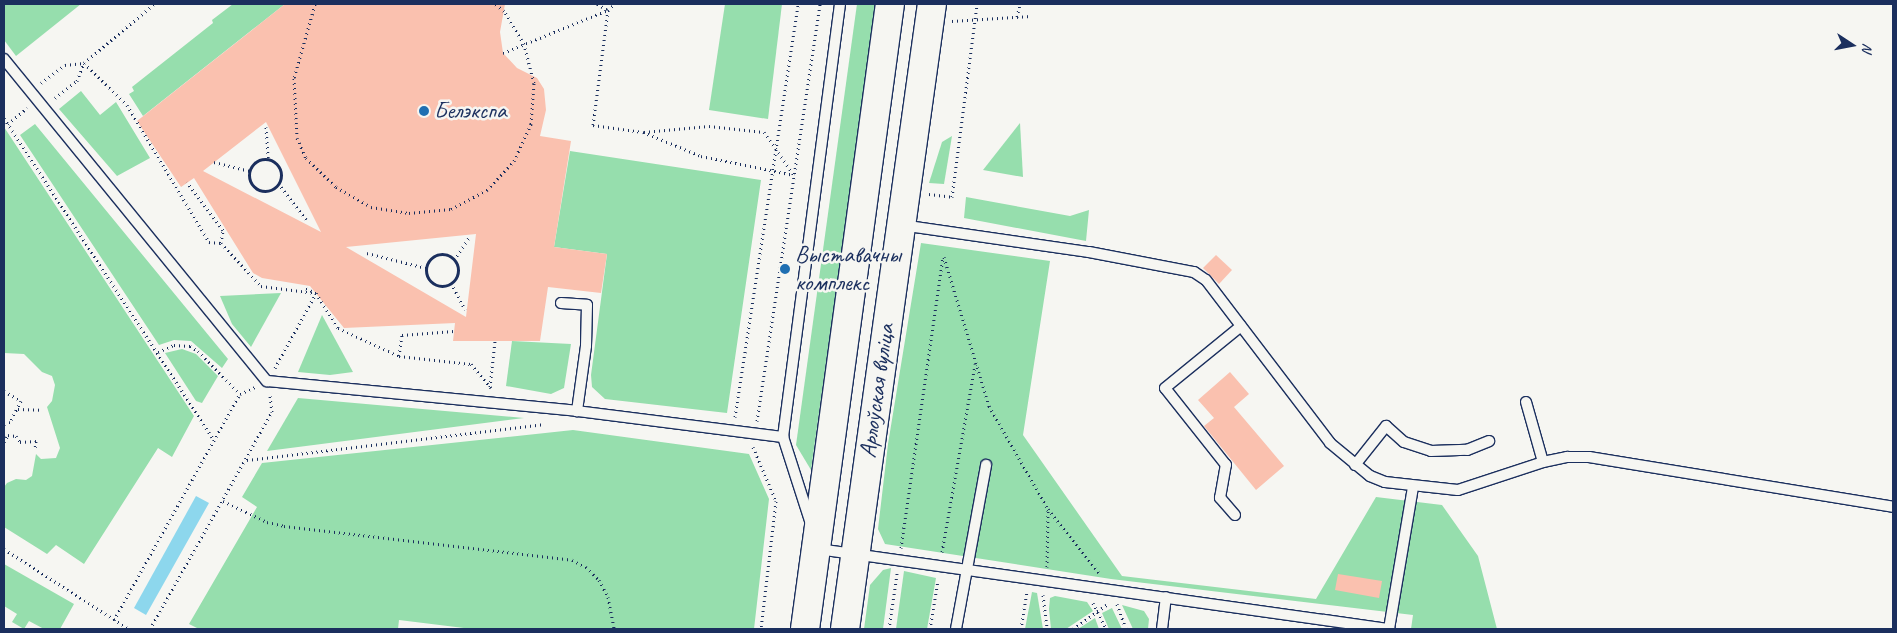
<!DOCTYPE html>
<html>
<head>
<meta charset="utf-8">
<style>
  body { margin:0 }
  #map { position:relative; width:1897px; height:633px; overflow:hidden; background:#f6f6f2; font-family:Caveat,sans-serif }
  div>[style] { position:absolute }
  [style*='--x'] { left:calc(var(--x)*1px); top:calc(var(--y)*1px); width:calc(var(--w)*1px); rotate:calc(var(--a)*1deg) }
  .green>* { inset:0; background:#96dead }
  .water>* { inset:0; background:#8dd7ed }
  .building>* { inset:0; background:#fac1af }
  .path>* { height:3px; margin-top:-1.5px; transform-origin:0; background:repeating-linear-gradient(90deg,#1b2f5e 0 1px,transparent 0 5px) }
  .path>.ring { margin:-1.5px; padding:0; box-sizing:content-box; background:none; border:3px solid #1b2f5e; border-radius:50% }
  .roads { filter:drop-shadow(1px 0 #1b2f5e) drop-shadow(-1px 0 #1b2f5e) drop-shadow(0 1px #1b2f5e) drop-shadow(0 -1px #1b2f5e) }
  .lane>* { height:10px; margin:-5px; padding:0 5px; transform-origin:5px; border-radius:5px; background:#f6f6f2 }
  .primary>* { height:28px; margin:-14px; padding:0 14px; transform-origin:14px; border-radius:14px; background:#f6f6f2 }
  .dots>* { width:14px; height:14px; translate:-50% -50%; box-sizing:border-box; border:2px solid #f6f6f2; border-radius:50% }
  span { translate:-50% -50%; white-space:nowrap; text-align:center; line-height:1.15; -webkit-text-stroke:5px #f6f6f2; paint-order:stroke }
  .poi-label { font-size:24px; color:#1b2f5e }
  .left { translate:0 -50%; text-align:left }
  .street-label { font-size:24px; color:#1b2f5e }
  .frame { position:absolute; inset:0; border:5px solid #1b2f5e; pointer-events:none }
  .north { position:absolute; left:1827px; top:20px; width:50px; height:50px; -webkit-text-stroke:4px #f6f6f2; paint-order:stroke; rotate:101deg; font-size:14px; font-weight:700; line-height:20px; text-align:center; color:#1b2f5e }
  .north::after { content:''; display:block; margin:auto; width:18px; height:22px; background:#1b2f5e; clip-path:polygon(50% 0,100% 100%,50% 72%,0 100%) }
</style>
</head>
<body>
<div id="map">
  <div class="green">
    <i style="clip-path:polygon(4px 4px,81px 4px,16px 56px,4px 40px)"></i>
    <i style="clip-path:polygon(233px 4px,285px 4px,143px 116px,129px 94px,134px 91px,132px 87px,213px 23px,212px 20px)"></i>
    <i style="clip-path:polygon(725px 4px,782px 4px,768px 119px,709px 110px)"></i>
    <i style="clip-path:polygon(857px 4px,876px 4px,811px 470px,796px 445px)"></i>
    <i style="clip-path:polygon(81px 91px,100px 115px,116px 102px,150px 158px,117px 176px,59px 109px)"></i>
    <i style="clip-path:polygon(1020px 123px,1023px 177px,983px 170px)"></i>
    <i style="clip-path:polygon(35px 124px,228px 359px,222px 368px,191px 341px,174px 340px,159px 345px,20px 135px)"></i>
    <i style="clip-path:polygon(4px 127px,194px 416px,172px 457px,158px 448px,84px 564px,56px 545px,47px 554px,4px 527px,4px 487px,7px 483px,16px 479px,26px 480px,32px 476px,36px 454px,41px 459px,56px 458px,60px 448px,47px 407px,52px 401px,55px 385px,52px 376px,42px 372px,24px 354px,4px 353px)"></i>
    <i style="clip-path:polygon(952px 136px,944px 184px,929px 183px,942px 142px)"></i>
    <i style="clip-path:polygon(570px 151px,761px 180px,727px 413px,605px 399px,592px 387px,591px 375px,607px 254px,554px 247px)"></i>
    <i style="clip-path:polygon(966px 197px,1070px 216px,1089px 210px,1086px 241px,964px 218px)"></i>
    <i style="clip-path:polygon(921px 243px,1050px 261px,1023px 435px,1122px 576px,1316px 599px,1376px 497px,1442px 505px,1478px 556px,1497px 629px,1411px 629px,1413px 615px,1111px 579px,885px 544px,878px 529px,888px 444px)"></i>
    <i style="clip-path:polygon(281px 293px,251px 347px,232px 324px,220px 296px)"></i>
    <i style="clip-path:polygon(322px 315px,353px 372px,330px 375px,298px 372px)"></i>
    <i style="clip-path:polygon(512px 341px,571px 344px,564px 388px,551px 394px,506px 386px)"></i>
    <i style="clip-path:polygon(182px 349px,196px 354px,218px 376px,202px 403px,196px 401px,165px 353px)"></i>
    <i style="clip-path:polygon(298px 398px,524px 418px,267px 451px)"></i>
    <i style="clip-path:polygon(573px 430px,749px 454px,769px 499px,754px 629px,472px 629px,399px 620px,398px 629px,199px 629px,189px 624px,257px 507px,242px 497px,262px 463px)"></i>
    <i style="clip-path:polygon(4px 564px,74px 604px,60px 629px,44px 629px,29px 621px,24px 629px,12px 622px,17px 614px,4px 606px)"></i>
    <i style="clip-path:polygon(891px 568px,883px 629px,864px 629px,870px 585px,883px 570px)"></i>
    <i style="clip-path:polygon(904px 571px,936px 578px,927px 629px,896px 629px)"></i>
    <i style="clip-path:polygon(1032px 592px,1037px 593px,1043px 629px,1025px 629px)"></i>
    <i style="clip-path:polygon(1055px 596px,1087px 602px,1093px 611px,1066px 629px,1051px 629px,1049px 609px,1050px 598px)"></i>
    <i style="clip-path:polygon(1122px 605px,1144px 611px,1149px 619px,1148px 629px,1133px 629px)"></i>
    <i style="clip-path:polygon(1112px 608px,1121px 627px,1122px 629px,1109px 629px,1102px 613px)"></i>
    <i style="clip-path:polygon(1095px 618px,1099px 629px,1078px 629px)"></i>
  </div>
  <div class="water">
    <i style="clip-path:polygon(196px 496px,209px 503px,146px 615px,134px 608px)"></i>
  </div>
  <div class="building">
    <i style="clip-path:polygon(evenodd,285px 4px,505px 4px,500px 32px,503px 53px,517px 68px,537px 78px,544px 89px,546px 110px,540px 136px,571px 141px,554px 247px,607px 254px,601px 293px,548px 287px,540px 341px,453px 341px,455px 323px,344px 328px,310px 286px,262px 278px,253px 273px,194px 178px,181px 187px,137px 121px,285px 4px,266px 122px,321px 232px,203px 171px,266px 122px,285px 4px,476px 234px,466px 317px,346px 247px,476px 234px)"></i>
    <i style="clip-path:polygon(1216px 255px,1232px 270px,1219px 284px,1203px 268px)"></i>
    <i style="clip-path:polygon(1230px 372px,1249px 394px,1234px 407px,1284px 466px,1256px 490px,1204px 426px,1214px 418px,1198px 400px)"></i>
    <i style="clip-path:polygon(1338px 574px,1382px 581px,1379px 598px,1335px 590px)"></i>
  </div>
  <div class="path">
    <i style="--x:315;--y:4;--w:77;--a:105.8"></i>
    <i style="--x:294;--y:78;--w:60;--a:87.1"></i>
    <i style="--x:297;--y:138;--w:22;--a:66"></i>
    <i style="--x:306;--y:158;--w:42;--a:44"></i>
    <i style="--x:336;--y:187;--w:40;--a:29.7"></i>
    <i style="--x:371;--y:207;--w:38;--a:9"></i>
    <i style="--x:409;--y:213;--w:42;--a:-5.4"></i>
    <i style="--x:451;--y:209;--w:41;--a:-27.8"></i>
    <i style="--x:487;--y:190;--w:40;--a:-47"></i>
    <i style="--x:514;--y:161;--w:41;--a:-65.3"></i>
    <i style="--x:531;--y:124;--w:41;--a:-85.8"></i>
    <i style="--x:534;--y:83;--w:40;--a:-104.4"></i>
    <i style="--x:524;--y:44;--w:39;--a:-121"></i>
    <i style="--x:504;--y:11;--w:11;--a:-142"></i>
    <i style="--x:597;--y:4;--w:13;--a:29"></i>
    <i style="--x:608;--y:10;--w:116;--a:97.4"></i>
    <i style="--x:593;--y:125;--w:50;--a:8"></i>
    <i style="--x:643;--y:132;--w:63;--a:22.5"></i>
    <i style="--x:701;--y:156;--w:95;--a:11.5"></i>
    <i style="--x:1017;--y:17;--w:13;--a:-77"></i>
    <i style="--x:952;--y:21;--w:79;--a:-3.6"></i>
    <i style="--x:503;--y:53;--w:113;--a:-22.3"></i>
    <i style="--x:608;--y:10;--w:9;--a:-41"></i>
    <i style="--x:41;--y:83;--w:30;--a:-37"></i>
    <i style="--x:65;--y:65;--w:19;--a:-6"></i>
    <i style="--x:84;--y:63;--w:60;--a:44.3"></i>
    <i style="--x:127;--y:105;--w:160;--a:59.1"></i>
    <i style="--x:209;--y:242;--w:12;--a:5"></i>
    <i style="--x:221;--y:243;--w:13;--a:-81"></i>
    <i style="--x:223;--y:230;--w:60;--a:-126.9"></i>
    <i style="--x:55;--y:98;--w:28;--a:-38"></i>
    <i style="--x:77;--y:81;--w:19;--a:-69"></i>
    <i style="--x:84;--y:63;--w:92;--a:-40.1"></i>
    <i style="--x:4;--y:118;--w:384;--a:56.9"></i>
    <i style="--x:8;--y:124;--w:25;--a:-40"></i>
    <i style="--x:266;--y:127;--w:32;--a:86"></i>
    <i style="--x:644;--y:132;--w:65;--a:-5.3"></i>
    <i style="--x:709;--y:126;--w:55;--a:6.2"></i>
    <i style="--x:764;--y:132;--w:52;--a:55.1"></i>
    <i class="ring" style="left:249px;top:159px;width:29px;height:29px"></i>
    <i style="--x:214;--y:162;--w:37;--a:14"></i>
    <i style="--x:278;--y:183;--w:46;--a:52.1"></i>
    <i style="--x:929;--y:194;--w:23;--a:7"></i>
    <i style="--x:952;--y:197;--w:195;--a:-82.6"></i>
    <i style="--x:221;--y:243;--w:59;--a:47.1"></i>
    <i style="--x:261;--y:286;--w:55;--a:7.3"></i>
    <i style="--x:316;--y:293;--w:41;--a:57.8"></i>
    <i style="--x:338;--y:328;--w:67;--a:24.7"></i>
    <i style="--x:399;--y:356;--w:21;--a:-82"></i>
    <i style="--x:402;--y:335;--w:52;--a:-4.4"></i>
    <i style="--x:367;--y:253;--w:61;--a:14.3"></i>
    <i class="ring" style="left:426px;top:254px;width:29px;height:29px"></i>
    <i style="--x:944;--y:257;--w:156;--a:73.2"></i>
    <i style="--x:989;--y:406;--w:119;--a:60.2"></i>
    <i style="--x:1048;--y:509;--w:82;--a:51.4"></i>
    <i style="--x:454;--y:260;--w:29;--a:-56"></i>
    <i style="--x:451;--y:283;--w:30;--a:62"></i>
    <i style="--x:158;--y:352;--w:17;--a:-24"></i>
    <i style="--x:174;--y:345;--w:16;--a:4"></i>
    <i style="--x:190;--y:346;--w:9;--a:32"></i>
    <i style="--x:198;--y:351;--w:60;--a:45.7"></i>
    <i style="--x:399;--y:356;--w:72;--a:6.3"></i>
    <i style="--x:471;--y:364;--w:31;--a:50"></i>
    <i style="--x:275;--y:368;--w:85;--a:-61.3"></i>
    <i style="--x:316;--y:293;--w:14;--a:-155"></i>
    <i style="--x:490;--y:387;--w:46;--a:-83.8"></i>
    <i style="--x:4;--y:391;--w:20;--a:30"></i>
    <i style="--x:21;--y:401;--w:24;--a:118"></i>
    <i style="--x:10;--y:422;--w:6;--a:162"></i>
    <i style="--x:18;--y:409;--w:23;--a:2"></i>
    <i style="--x:735;--y:417;--w:418;--a:-81.3"></i>
    <i style="--x:757;--y:421;--w:422;--a:-81.4"></i>
    <i style="--x:4;--y:442;--w:8;--a:-60"></i>
    <i style="--x:8;--y:435;--w:8;--a:7"></i>
    <i style="--x:16;--y:436;--w:7;--a:56"></i>
    <i style="--x:20;--y:442;--w:16;--a:-4"></i>
    <i style="--x:36;--y:441;--w:8;--a:97"></i>
    <i style="--x:753;--y:447;--w:59;--a:66.9"></i>
    <i style="--x:776;--y:501;--w:129;--a:96.7"></i>
    <i style="--x:247;--y:460;--w:300;--a:-6.9"></i>
    <i style="--x:223;--y:501;--w:49;--a:25.5"></i>
    <i style="--x:267;--y:522;--w:17;--a:13"></i>
    <i style="--x:284;--y:526;--w:290;--a:6.7"></i>
    <i style="--x:572;--y:560;--w:16;--a:27"></i>
    <i style="--x:586;--y:567;--w:18;--a:45"></i>
    <i style="--x:599;--y:580;--w:19;--a:62"></i>
    <i style="--x:608;--y:597;--w:33;--a:79"></i>
    <i style="--x:901;--y:548;--w:294;--a:-81.8"></i>
    <i style="--x:4;--y:549;--w:148;--a:32.6"></i>
    <i style="--x:942;--y:552;--w:191;--a:-80"></i>
    <i style="--x:1047;--y:567;--w:58;--a:-89"></i>
    <i style="--x:1043;--y:595;--w:34;--a:83"></i>
    <i style="--x:1093;--y:603;--w:29;--a:63"></i>
    <i style="--x:1117;--y:604;--w:27;--a:70"></i>
    <i style="--x:114;--y:620;--w:259;--a:-60.9"></i>
    <i style="--x:240;--y:394;--w:17;--a:-25"></i>
    <i style="--x:150;--y:629;--w:249;--a:-60.7"></i>
    <i style="--x:272;--y:412;--w:17;--a:-97"></i>
    <i style="--x:889;--y:629;--w:56;--a:-81.7"></i>
    <i style="--x:930;--y:629;--w:50;--a:-80.7"></i>
    <i style="--x:1021;--y:629;--w:38;--a:-81"></i>
    <i style="--x:1073;--y:629;--w:44;--a:-35.8"></i>
  </div>
  <div class="roads">
    <div class="lane">
      <i style="--x:4;--y:59;--w:416;--a:50.8"></i>
      <i style="--x:267;--y:381;--w:311;--a:5.5"></i>
      <i style="--x:577;--y:411;--w:208;--a:7.2"></i>
      <i style="--x:901;--y:225;--w:190;--a:8.2"></i>
      <i style="--x:1089;--y:252;--w:107;--a:10.8"></i>
      <i style="--x:1194;--y:272;--w:14;--a:34"></i>
      <i style="--x:1206;--y:280;--w:205;--a:52.7"></i>
      <i style="--x:1330;--y:443;--w:52;--a:39.5"></i>
      <i style="--x:1370;--y:476;--w:16;--a:22"></i>
      <i style="--x:1385;--y:482;--w:73;--a:6.3"></i>
      <i style="--x:1458;--y:490;--w:89;--a:-18.2"></i>
      <i style="--x:1543;--y:462;--w:25;--a:-12"></i>
      <i style="--x:1567;--y:457;--w:22;--a:0"></i>
      <i style="--x:1589;--y:457;--w:308;--a:9.3"></i>
      <i style="--x:561;--y:303;--w:26;--a:4"></i>
      <i style="--x:587;--y:305;--w:41;--a:91.4"></i>
      <i style="--x:586;--y:346;--w:66;--a:97.9"></i>
      <i style="--x:1526;--y:402;--w:62;--a:74.2"></i>
      <i style="--x:1355;--y:465;--w:50;--a:-51.5"></i>
      <i style="--x:1386;--y:426;--w:24;--a:42"></i>
      <i style="--x:1404;--y:442;--w:28;--a:18"></i>
      <i style="--x:1431;--y:451;--w:36;--a:-2"></i>
      <i style="--x:1467;--y:450;--w:24;--a:-22"></i>
      <i style="--x:1235;--y:515;--w:23;--a:-131"></i>
      <i style="--x:1220;--y:498;--w:34;--a:-80"></i>
      <i style="--x:1226;--y:465;--w:98;--a:-128.4"></i>
      <i style="--x:1165;--y:388;--w:98;--a:-39.2"></i>
      <i style="--x:811;--y:524;--w:91;--a:-107.8"></i>
      <i style="--x:783;--y:437;--w:437;--a:-82.5"></i>
      <i style="--x:818;--y:549;--w:577;--a:7.98"></i>
      <i style="--x:1389;--y:629;--w:144;--a:-80.4"></i>
      <i style="--x:956;--y:629;--w:167;--a:-79.6"></i>
      <i style="--x:1162;--y:629;--w:32;--a:-83"></i>
    </div>
    <div class="primary">
      <i style="--x:805;--y:629;--w:631;--a:-82.26"></i>
      <i style="--x:845;--y:629;--w:631;--a:-82.08"></i>
    </div>
  </div>
  <div class="dots">
    <i style="left:424px;top:111px;background:#1f6fb2"></i>
    <i style="left:785px;top:269px;background:#1f6fb2"></i>
  </div>
  <div class="poi-label">
    <span class="left" style="left:434px;top:111px">Белэкспа</span>
    <span class="left" style="left:795px;top:269px">Выставачны<br>комплекс</span>
  </div>
  <div class="street-label">
    <span style="left:877px;top:391px;rotate:-82deg">Арлоўская вуліца</span>
  </div>
  <div class="frame"></div>
  <div class="north">N</div>
</div>
</body>
</html>
